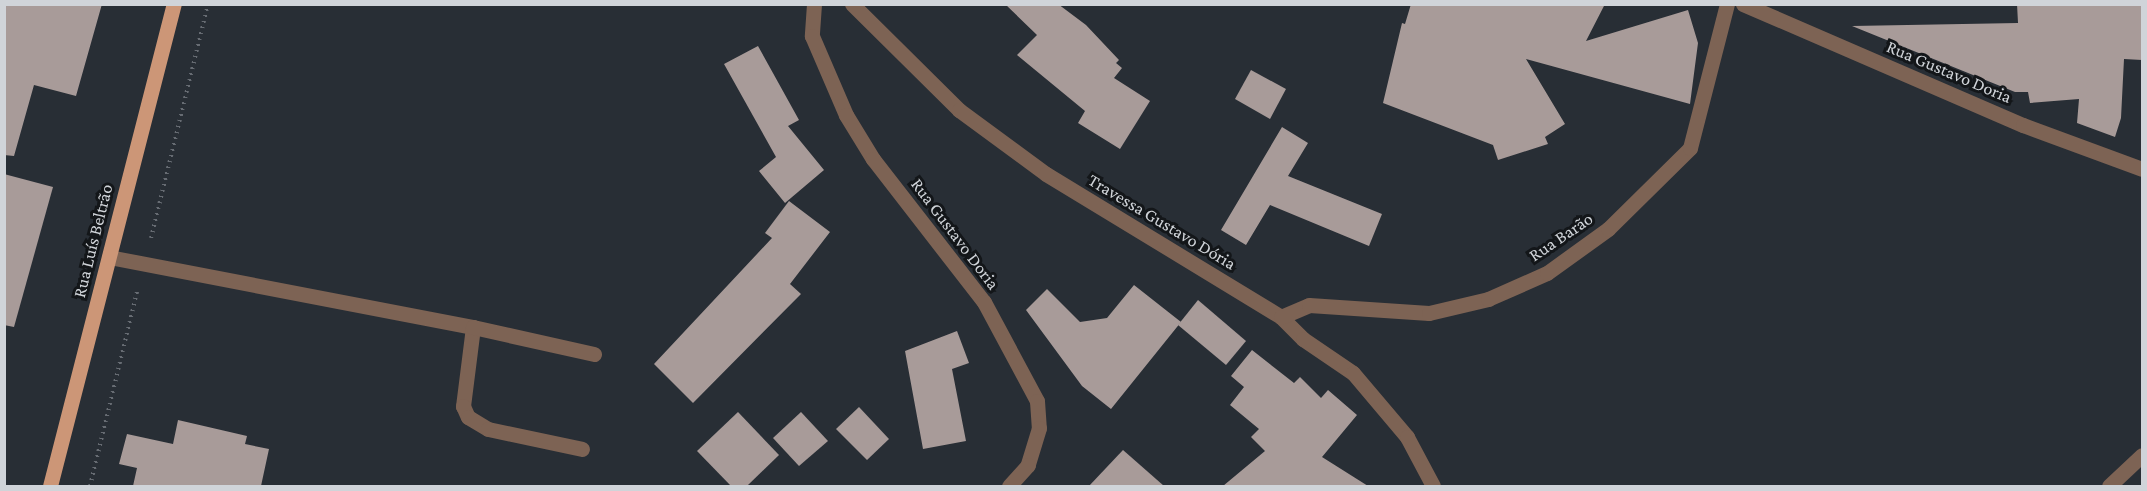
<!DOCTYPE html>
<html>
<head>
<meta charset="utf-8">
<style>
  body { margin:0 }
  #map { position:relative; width:2147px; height:491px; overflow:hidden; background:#282e35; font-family:"Crimson Pro",serif }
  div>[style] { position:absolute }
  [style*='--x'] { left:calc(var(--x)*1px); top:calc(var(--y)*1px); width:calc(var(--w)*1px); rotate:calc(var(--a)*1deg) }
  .building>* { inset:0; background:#a89b99 }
  .path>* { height:4px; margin-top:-2px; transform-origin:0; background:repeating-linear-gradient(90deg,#676c73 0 1.5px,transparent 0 6px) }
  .minor>* { height:15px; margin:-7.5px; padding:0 7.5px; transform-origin:7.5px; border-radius:7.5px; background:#7d6354 }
  .major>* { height:15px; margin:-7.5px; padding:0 7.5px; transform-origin:7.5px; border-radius:7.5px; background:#cc9677 }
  span { translate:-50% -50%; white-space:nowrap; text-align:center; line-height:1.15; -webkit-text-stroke:6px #131619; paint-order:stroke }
  .street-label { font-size:18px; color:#d0d4d9 }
  .frame { position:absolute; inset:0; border:6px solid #d0d4d9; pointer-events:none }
</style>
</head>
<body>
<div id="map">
  <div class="building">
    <i style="clip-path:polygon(4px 4px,102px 4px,76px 96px,34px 85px,14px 156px,4px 155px)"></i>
    <i style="clip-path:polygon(1005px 4px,1058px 4px,1086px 25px,1119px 60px,1116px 63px,1122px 68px,1114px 78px,1150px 101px,1120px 149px,1078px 123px,1085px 111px,1017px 55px,1037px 35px)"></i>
    <i style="clip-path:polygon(1411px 4px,1605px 4px,1586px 41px,1688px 10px,1698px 43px,1690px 104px,1526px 59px,1565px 124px,1545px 137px,1548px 144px,1498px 160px,1493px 145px,1383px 103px,1402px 23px,1405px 24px)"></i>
    <i style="clip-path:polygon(2017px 4px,2142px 4px,2142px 60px,2124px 59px,2121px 118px,2115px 137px,2077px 123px,2079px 99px,2030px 103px,2028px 92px,2015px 92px,1852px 26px,2018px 23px)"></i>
    <i style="clip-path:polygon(758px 46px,799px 120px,788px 126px,824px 170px,785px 203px,759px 171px,776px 157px,724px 64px)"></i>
    <i style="clip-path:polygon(1251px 70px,1286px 89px,1270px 119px,1235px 99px)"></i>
    <i style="clip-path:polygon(1282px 127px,1308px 143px,1288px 176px,1382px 214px,1369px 246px,1270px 205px,1246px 245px,1221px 230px)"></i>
    <i style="clip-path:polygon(4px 174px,53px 187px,14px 327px,4px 325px)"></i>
    <i style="clip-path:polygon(789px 201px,830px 232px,790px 284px,801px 294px,693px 403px,654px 364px,772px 238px,765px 233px)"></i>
    <i style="clip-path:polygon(1134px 285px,1181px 322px,1111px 409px,1082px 386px,1026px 310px,1047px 289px,1080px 322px,1107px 318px)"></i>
    <i style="clip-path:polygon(1198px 300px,1246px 341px,1226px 365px,1178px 325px)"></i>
    <i style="clip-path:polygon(957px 331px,969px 363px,952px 369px,966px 441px,923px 449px,905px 351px)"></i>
    <i style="clip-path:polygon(1252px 350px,1294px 383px,1300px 377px,1321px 398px,1328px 390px,1357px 415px,1322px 457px,1368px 486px,1223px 486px,1265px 451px,1251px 437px,1259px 429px,1230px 405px,1244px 387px,1231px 376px)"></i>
    <i style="clip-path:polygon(859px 407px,889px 439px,867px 460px,836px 429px)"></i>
    <i style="clip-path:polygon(738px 412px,779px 455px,747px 486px,731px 486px,697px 451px)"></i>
    <i style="clip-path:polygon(801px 412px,828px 441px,799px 466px,773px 438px)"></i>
    <i style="clip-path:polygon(178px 420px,247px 436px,245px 444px,269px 449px,261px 486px,133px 486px,137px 468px,119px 464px,127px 434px,173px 444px)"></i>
    <i style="clip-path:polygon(1123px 450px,1164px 486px,1089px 486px)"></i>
  </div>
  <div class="path">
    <i style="--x:151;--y:238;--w:241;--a:-76.3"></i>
    <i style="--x:90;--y:486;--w:200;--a:-76.4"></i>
  </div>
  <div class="minor">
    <i style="--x:814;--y:4;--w:32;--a:94"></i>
    <i style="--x:812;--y:36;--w:86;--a:66.7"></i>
    <i style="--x:846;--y:115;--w:52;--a:58.5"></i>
    <i style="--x:873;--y:159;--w:181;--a:52.2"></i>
    <i style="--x:984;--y:302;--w:112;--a:61.8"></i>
    <i style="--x:1037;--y:401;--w:27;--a:86"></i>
    <i style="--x:1039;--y:428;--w:39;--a:107"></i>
    <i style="--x:1028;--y:465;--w:28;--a:132"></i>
    <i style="--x:852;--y:4;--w:151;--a:44.7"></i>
    <i style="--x:959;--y:110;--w:108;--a:36.3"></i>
    <i style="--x:1046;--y:174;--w:275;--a:31.3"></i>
    <i style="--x:1281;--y:317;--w:31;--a:45"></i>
    <i style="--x:1303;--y:339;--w:60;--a:34.2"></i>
    <i style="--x:1353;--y:373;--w:84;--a:49.8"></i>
    <i style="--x:1407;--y:437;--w:55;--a:62"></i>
    <i style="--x:1743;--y:4;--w:305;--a:23.4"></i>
    <i style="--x:2023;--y:125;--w:127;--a:20.3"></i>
    <i style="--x:109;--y:257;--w:371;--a:10.9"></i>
    <i style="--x:473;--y:327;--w:80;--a:97.2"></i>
    <i style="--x:463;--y:406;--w:12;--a:66"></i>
    <i style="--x:468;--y:417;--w:23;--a:31"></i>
    <i style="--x:488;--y:429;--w:96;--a:12"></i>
    <i style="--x:1281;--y:317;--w:30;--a:-23"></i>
    <i style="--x:1309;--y:305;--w:120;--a:3.8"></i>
    <i style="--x:1429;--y:313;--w:61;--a:-13.3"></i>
    <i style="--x:1488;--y:299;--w:64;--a:-23.8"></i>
    <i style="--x:1547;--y:273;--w:75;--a:-35.8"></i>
    <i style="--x:1608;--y:229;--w:115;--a:-44.6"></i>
    <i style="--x:1690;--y:148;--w:149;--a:-75.6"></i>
    <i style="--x:473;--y:327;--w:124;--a:12.6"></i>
    <i style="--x:2109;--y:486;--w:45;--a:-43.2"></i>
  </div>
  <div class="major">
    <i style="--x:50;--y:486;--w:498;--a:-75.6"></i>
  </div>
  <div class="street-label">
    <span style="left:1949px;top:72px;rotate:23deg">Rua Gustavo Doria</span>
    <span style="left:1162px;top:222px;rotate:31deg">Travessa Gustavo Dória</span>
    <span style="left:955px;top:234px;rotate:53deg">Rua Gustavo Doria</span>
    <span style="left:1561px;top:237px;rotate:-34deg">Rua Barão</span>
    <span style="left:93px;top:241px;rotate:-76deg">Rua Luís Beltrão</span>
  </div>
  <div class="frame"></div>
</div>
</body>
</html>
